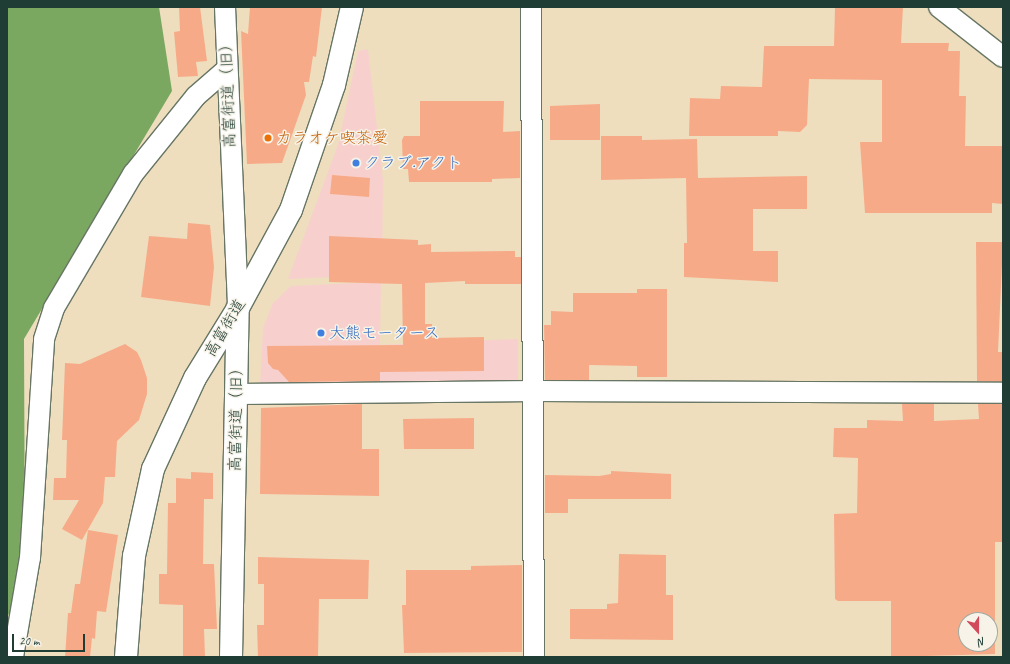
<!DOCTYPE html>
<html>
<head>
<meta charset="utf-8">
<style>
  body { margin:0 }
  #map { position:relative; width:1010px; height:664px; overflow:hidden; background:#eedebe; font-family:Caveat,"Klee One",sans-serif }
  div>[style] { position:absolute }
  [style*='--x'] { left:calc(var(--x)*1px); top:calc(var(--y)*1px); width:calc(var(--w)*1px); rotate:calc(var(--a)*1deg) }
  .built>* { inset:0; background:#f7d0cd }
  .forest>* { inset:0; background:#7aa861 }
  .building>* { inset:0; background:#f7aa88 }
  .roads { filter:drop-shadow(1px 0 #677564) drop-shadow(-1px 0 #677564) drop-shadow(0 1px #677564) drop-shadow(0 -1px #677564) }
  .street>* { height:20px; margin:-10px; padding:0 10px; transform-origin:10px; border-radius:10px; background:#fff }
  .secondary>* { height:22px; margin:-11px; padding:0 11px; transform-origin:11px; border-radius:11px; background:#fff }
  .dots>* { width:11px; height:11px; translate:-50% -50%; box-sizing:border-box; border:2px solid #f7f3e8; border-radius:50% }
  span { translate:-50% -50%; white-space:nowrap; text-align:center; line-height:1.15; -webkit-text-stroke:3px #f7f3e8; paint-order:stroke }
  .street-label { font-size:16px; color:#1f3d34 }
  .food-label { font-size:16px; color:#c56008 }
  .left { translate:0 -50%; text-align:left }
  .shop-label { font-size:16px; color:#366cbe }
  .frame { position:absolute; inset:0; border:8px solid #1f3d34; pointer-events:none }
  .north { position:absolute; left:958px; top:612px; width:40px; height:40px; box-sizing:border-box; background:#f7f3e8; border:1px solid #a1aaa0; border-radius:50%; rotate:159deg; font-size:11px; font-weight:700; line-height:16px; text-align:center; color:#1f3d34 }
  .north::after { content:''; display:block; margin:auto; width:14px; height:18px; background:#d1495b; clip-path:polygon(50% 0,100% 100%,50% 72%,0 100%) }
  .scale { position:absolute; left:12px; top:634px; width:73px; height:18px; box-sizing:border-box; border:2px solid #1f3d34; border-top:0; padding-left:5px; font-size:12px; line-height:14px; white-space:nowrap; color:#1f3d34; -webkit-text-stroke:3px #f7f3e8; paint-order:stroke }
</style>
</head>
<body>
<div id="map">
  <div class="built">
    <i style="clip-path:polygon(368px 49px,383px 180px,382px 275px,288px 279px,338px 145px,358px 51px)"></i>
    <i style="clip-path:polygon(381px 282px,380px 345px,518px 339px,518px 384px,260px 386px,263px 328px,273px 303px,291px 286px)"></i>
  </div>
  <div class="forest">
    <i style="clip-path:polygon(7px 7px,159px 7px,172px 91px,24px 339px,25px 568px,7px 619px)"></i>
  </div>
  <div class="building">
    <i style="clip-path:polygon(179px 7px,200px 7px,207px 61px,196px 62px,198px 76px,178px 77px,174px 32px,180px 31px)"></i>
    <i style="clip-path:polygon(250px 7px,322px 7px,316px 57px,313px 56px,309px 82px,304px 82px,306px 95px,282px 163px,247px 164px,241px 31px,248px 34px)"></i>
    <i style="clip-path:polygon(835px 7px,903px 7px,901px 43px,949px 43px,948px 51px,960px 51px,959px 96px,966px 96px,965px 146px,1003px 146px,1003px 204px,992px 203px,992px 213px,865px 213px,860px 142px,882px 142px,882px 80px,809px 79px,807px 125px,800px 132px,778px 131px,778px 136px,689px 136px,690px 98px,720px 99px,721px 86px,762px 87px,764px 46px,834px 46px)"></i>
    <i style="clip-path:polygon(420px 101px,504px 101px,503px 132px,520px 131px,520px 178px,492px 179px,492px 182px,409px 182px,408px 169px,403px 169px,402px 140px,404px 136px,420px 136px)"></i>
    <i style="clip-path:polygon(600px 104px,600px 140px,550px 140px,550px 106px)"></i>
    <i style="clip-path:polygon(601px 136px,642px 136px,642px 140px,697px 139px,698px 178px,807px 176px,807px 209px,753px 209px,753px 251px,778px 251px,778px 282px,684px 277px,684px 243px,687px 243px,686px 178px,601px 180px)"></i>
    <i style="clip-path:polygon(332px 175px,370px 178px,369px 197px,330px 194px)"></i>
    <i style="clip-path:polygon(188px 223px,210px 225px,214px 267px,210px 306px,141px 297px,149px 236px,187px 239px)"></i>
    <i style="clip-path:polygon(329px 236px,418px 240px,418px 245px,431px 244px,431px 252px,515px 251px,515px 257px,521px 257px,521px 284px,465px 284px,465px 281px,425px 283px,425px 324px,432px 324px,432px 338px,484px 337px,484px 371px,380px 372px,380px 381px,289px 382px,278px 370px,273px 369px,268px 363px,267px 346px,403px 345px,402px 284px,329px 282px)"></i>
    <i style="clip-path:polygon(976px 242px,1003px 242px,998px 352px,1003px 352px,1003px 382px,977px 381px)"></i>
    <i style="clip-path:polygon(637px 289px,667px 289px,667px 377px,637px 377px,637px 366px,589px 365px,589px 380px,545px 380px,544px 325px,551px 325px,551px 311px,573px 312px,573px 293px,637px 293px)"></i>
    <i style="clip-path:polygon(125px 344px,137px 352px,141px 360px,147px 378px,147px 394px,139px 420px,117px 441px,115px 477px,105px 477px,103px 503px,82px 540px,62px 529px,79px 500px,53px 500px,54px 478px,66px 478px,67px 440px,62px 440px,65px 363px,80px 364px)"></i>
    <i style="clip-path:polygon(362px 404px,362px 449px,379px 449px,379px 496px,260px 494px,261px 408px)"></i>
    <i style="clip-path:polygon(evenodd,902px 404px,934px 404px,934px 421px,979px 419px,978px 404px,1003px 404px,1003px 542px,995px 542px,995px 654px,891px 657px,891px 601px,838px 601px,835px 599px,834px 514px,857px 513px,858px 458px,833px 457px,834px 428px,867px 428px,867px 420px,903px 421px,902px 404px,966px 620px,990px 620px,990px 644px,966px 644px,966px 620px)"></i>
    <i style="clip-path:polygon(474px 418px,474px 449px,404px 449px,403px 419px)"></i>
    <i style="clip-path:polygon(611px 471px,671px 474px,671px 499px,568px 499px,568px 513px,545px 513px,545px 475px,599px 476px,611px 474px)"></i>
    <i style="clip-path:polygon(191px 472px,213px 473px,213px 499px,204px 499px,203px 564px,214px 564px,217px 629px,204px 629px,205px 657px,183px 657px,183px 605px,159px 604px,159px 574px,167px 574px,168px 503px,176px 503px,176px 478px,191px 479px)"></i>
    <i style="clip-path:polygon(88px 530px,118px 535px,106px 612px,97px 611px,95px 639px,92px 638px,90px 657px,65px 657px,68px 613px,71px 613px,75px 584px,80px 584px)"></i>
    <i style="clip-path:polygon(619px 554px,666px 555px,666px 595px,673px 595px,673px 640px,570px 639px,570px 609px,607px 609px,607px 604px,618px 603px)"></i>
    <i style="clip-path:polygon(258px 557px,369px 560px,368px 599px,319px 599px,318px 657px,258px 657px,257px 625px,264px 625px,264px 584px,258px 584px)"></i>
    <i style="clip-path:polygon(522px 565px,522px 652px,404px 653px,402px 605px,406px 605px,406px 570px,471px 570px,471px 566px)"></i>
  </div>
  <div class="roads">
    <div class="street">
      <i style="--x:225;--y:7;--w:301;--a:87.5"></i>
      <i style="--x:531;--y:7;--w:650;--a:89.74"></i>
      <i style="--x:939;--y:7;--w:81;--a:38"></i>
      <i style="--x:238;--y:394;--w:297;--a:-0.6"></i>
      <i style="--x:535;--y:391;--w:468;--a:0.2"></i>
      <i style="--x:13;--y:657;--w:100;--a:-80.3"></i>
      <i style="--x:30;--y:558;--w:219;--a:-86.3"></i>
      <i style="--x:44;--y:339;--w:33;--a:-72"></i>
      <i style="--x:54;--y:308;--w:156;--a:-59.5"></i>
      <i style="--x:133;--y:174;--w:100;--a:-51.1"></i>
      <i style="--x:196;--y:96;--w:40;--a:-41"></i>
    </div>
    <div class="secondary">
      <i style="--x:126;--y:657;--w:101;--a:-85.5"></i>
      <i style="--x:134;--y:556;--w:89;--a:-77.7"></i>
      <i style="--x:153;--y:469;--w:100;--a:-65.2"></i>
      <i style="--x:195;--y:378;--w:82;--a:-58.4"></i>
      <i style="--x:238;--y:308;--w:111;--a:-61.6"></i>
      <i style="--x:291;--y:210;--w:132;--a:-71"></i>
      <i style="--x:334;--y:85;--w:80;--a:-77"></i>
      <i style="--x:231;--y:657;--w:349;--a:-88.9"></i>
    </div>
  </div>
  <div class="dots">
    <i style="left:268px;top:138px;background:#e8710a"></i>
    <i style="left:356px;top:163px;background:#3f7fe0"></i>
    <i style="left:321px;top:333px;background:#3f7fe0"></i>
  </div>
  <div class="street-label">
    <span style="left:228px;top:92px;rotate:-92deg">高富街道（旧）</span>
    <span style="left:225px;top:328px;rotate:-59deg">高富街道</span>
    <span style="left:236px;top:416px;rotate:-89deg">高富街道（旧）</span>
  </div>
  <div class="food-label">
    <span class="left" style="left:276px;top:138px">カラオケ喫茶愛</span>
  </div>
  <div class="shop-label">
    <span class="left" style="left:364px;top:163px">クラブ.アクト</span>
    <span class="left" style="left:329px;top:333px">大熊モータース</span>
  </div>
  <div class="frame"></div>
  <div class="north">N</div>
  <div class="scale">20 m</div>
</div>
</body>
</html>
